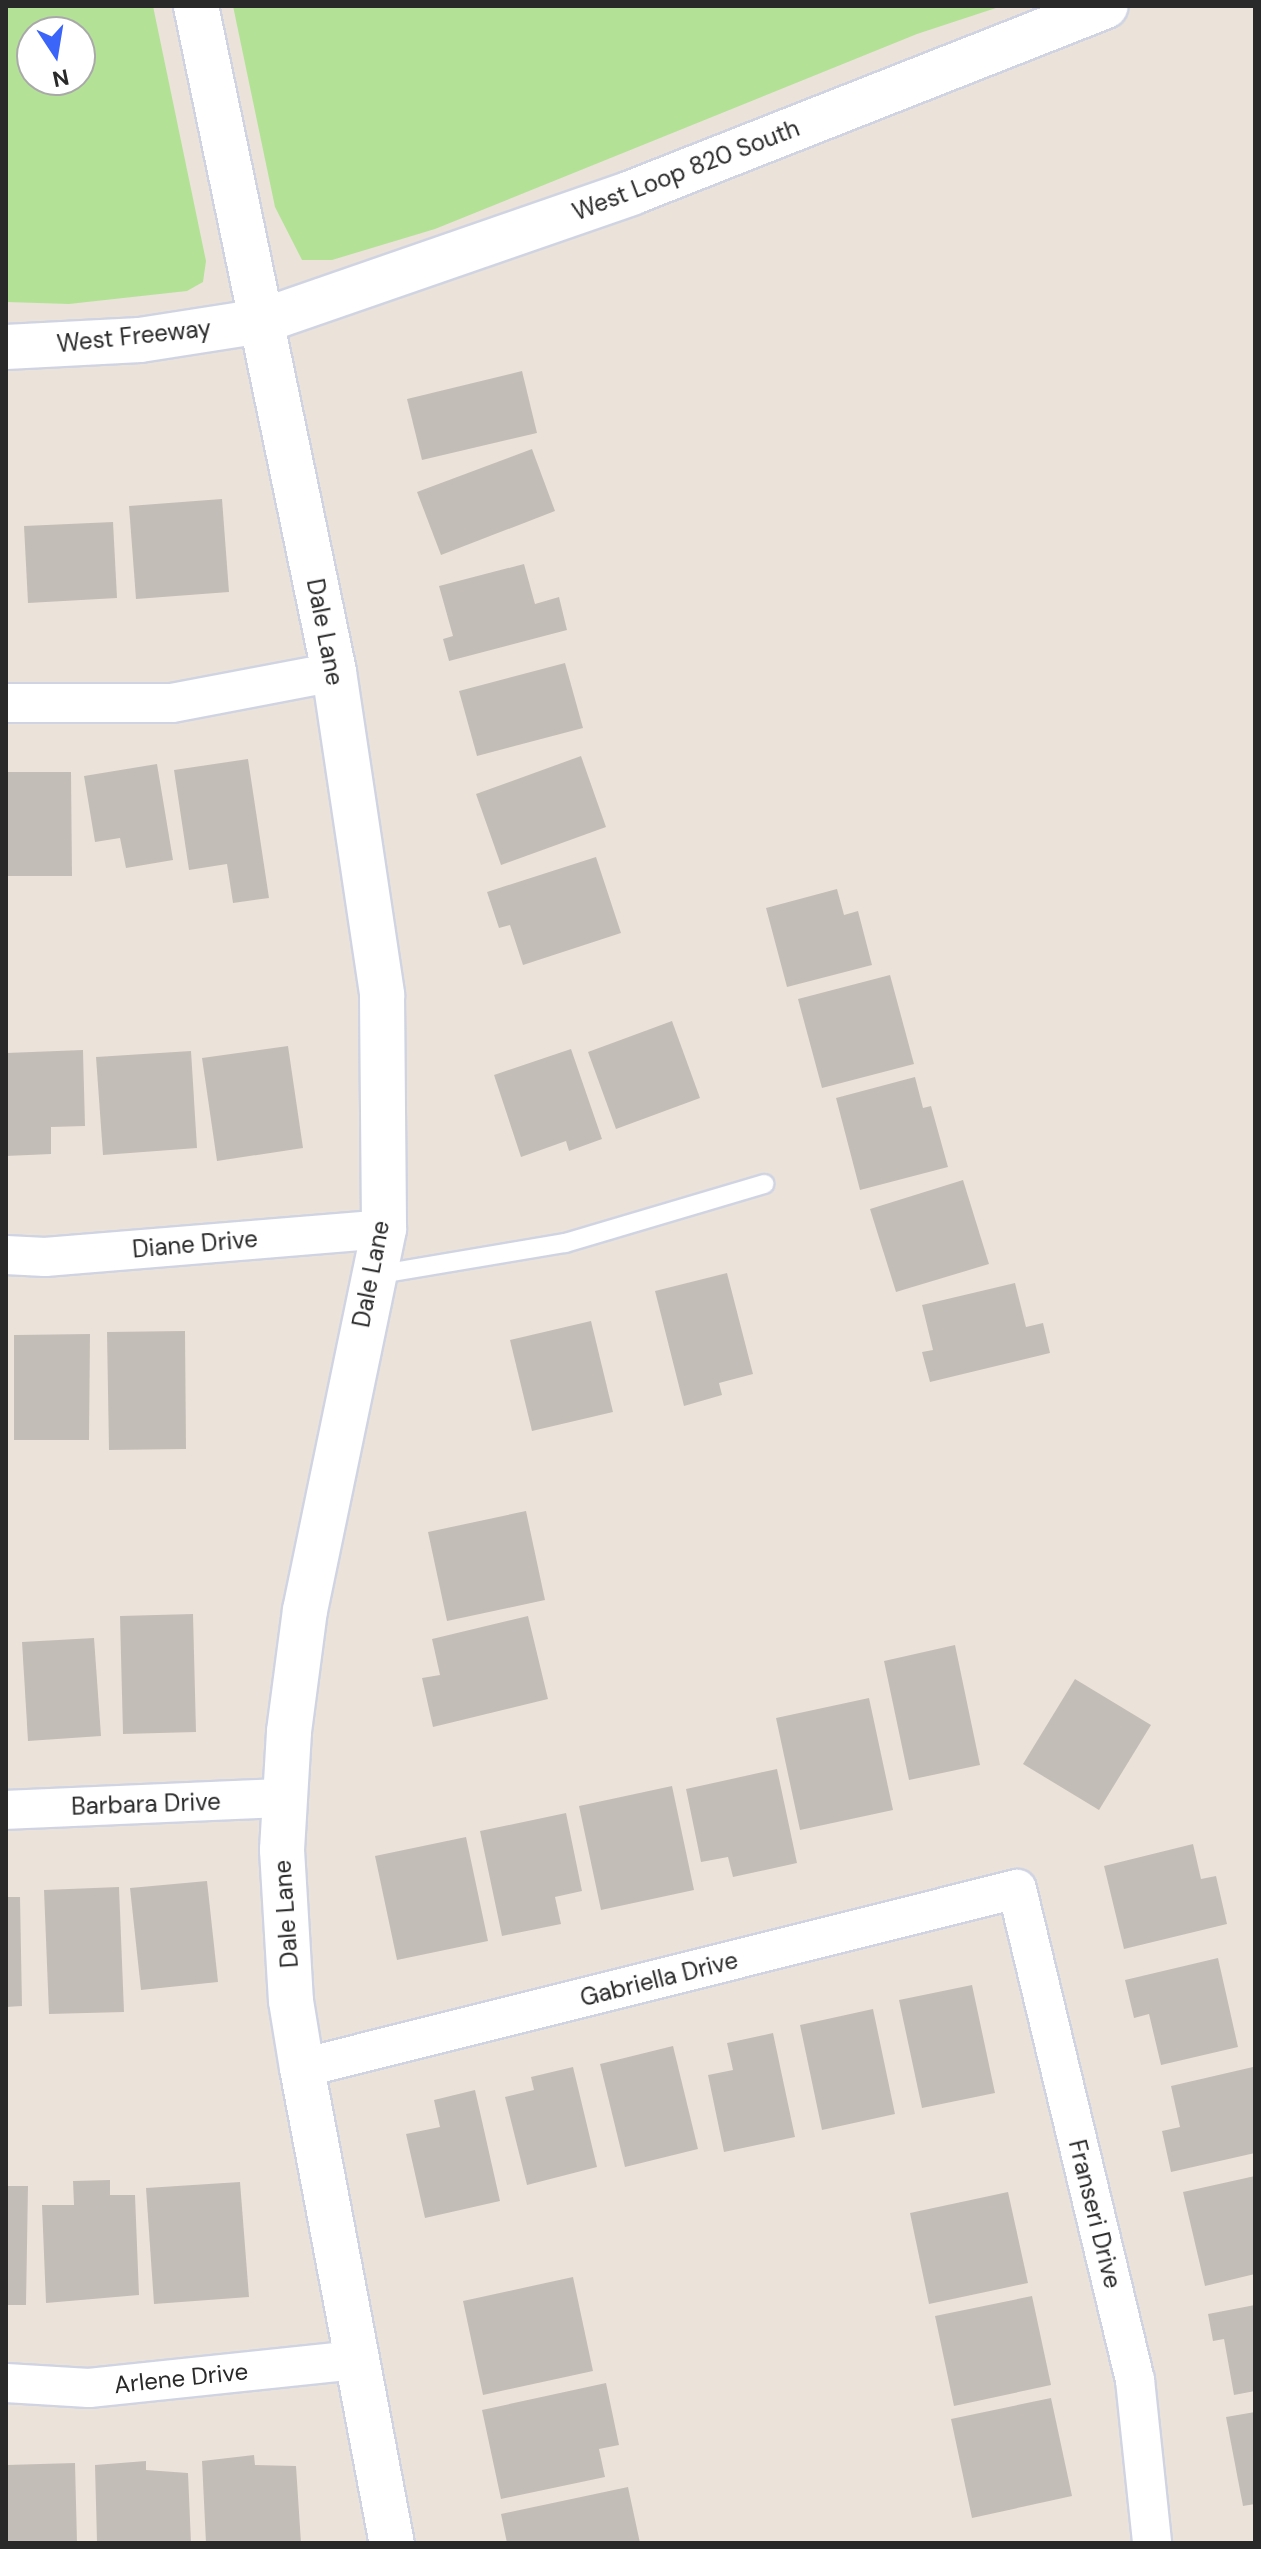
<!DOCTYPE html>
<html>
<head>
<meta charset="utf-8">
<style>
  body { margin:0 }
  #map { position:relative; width:1261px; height:2549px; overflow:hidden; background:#ebe3da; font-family:"DM Sans",sans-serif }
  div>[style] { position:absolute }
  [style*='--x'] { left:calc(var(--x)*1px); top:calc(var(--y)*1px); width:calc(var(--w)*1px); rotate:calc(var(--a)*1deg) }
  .green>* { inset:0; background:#b3e297 }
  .building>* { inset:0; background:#c3bdb7 }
  .roads { filter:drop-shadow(2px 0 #d0d4e2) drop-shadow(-2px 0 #d0d4e2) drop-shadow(0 2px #d0d4e2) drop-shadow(0 -2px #d0d4e2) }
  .service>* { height:18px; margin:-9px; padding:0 9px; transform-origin:9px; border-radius:9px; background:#fff }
  .minor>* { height:38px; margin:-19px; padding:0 19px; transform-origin:19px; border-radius:19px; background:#fff }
  .tertiary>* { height:44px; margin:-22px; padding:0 22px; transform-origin:22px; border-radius:22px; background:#fff }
  .secondary>* { height:44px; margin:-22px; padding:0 22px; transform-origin:22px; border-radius:22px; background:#fff }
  span { translate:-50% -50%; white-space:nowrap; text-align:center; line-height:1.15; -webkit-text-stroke:7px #fff; paint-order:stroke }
  .street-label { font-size:24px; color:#292929 }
  .frame { position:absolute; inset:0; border:8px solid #292929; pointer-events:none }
  .north { position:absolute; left:16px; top:16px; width:80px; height:80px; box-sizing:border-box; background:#fff; border:2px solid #a9a9a9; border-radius:50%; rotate:168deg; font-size:22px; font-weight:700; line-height:32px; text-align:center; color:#292929 }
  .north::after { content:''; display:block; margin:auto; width:28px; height:36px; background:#3b64f8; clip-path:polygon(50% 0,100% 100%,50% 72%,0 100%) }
</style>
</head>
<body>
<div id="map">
  <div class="green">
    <i style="clip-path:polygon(evenodd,6px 6px,153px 6px,206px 261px,203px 282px,187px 291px,69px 304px,6px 302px,6px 6px,32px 32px,80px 32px,80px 80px,32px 80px,32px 32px)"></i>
    <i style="clip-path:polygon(233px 6px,1002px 6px,917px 34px,435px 229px,332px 260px,302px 260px,275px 207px)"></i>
  </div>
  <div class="building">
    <i style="clip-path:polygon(522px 371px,537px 433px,422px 460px,407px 399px)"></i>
    <i style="clip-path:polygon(532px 449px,555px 511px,441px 555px,417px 492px)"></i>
    <i style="clip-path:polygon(222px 499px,229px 592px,136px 599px,129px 506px)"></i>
    <i style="clip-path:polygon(113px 522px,117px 598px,28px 603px,24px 526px)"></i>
    <i style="clip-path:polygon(524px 564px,535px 604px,559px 597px,567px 630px,449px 661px,443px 639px,453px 636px,439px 586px)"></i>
    <i style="clip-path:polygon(565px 663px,583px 728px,477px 756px,459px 691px)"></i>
    <i style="clip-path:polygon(581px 756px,606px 827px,501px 865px,476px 794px)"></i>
    <i style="clip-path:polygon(248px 759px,269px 898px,233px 903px,227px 864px,189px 870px,174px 770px)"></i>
    <i style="clip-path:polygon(157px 764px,173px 860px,126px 868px,120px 838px,95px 842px,84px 776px)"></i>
    <i style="clip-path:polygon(6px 772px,71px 772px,72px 876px,6px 876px)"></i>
    <i style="clip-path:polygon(596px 857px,621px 933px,523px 965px,510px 925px,499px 928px,487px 892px)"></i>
    <i style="clip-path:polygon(837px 889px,844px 915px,858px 911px,872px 965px,787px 987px,766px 908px)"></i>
    <i style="clip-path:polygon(890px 975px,914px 1064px,822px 1088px,798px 999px)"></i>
    <i style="clip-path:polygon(672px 1021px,700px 1098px,616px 1129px,588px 1052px)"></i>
    <i style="clip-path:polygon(288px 1046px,303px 1148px,217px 1161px,202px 1058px)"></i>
    <i style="clip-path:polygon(571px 1049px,602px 1139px,569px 1151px,566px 1141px,521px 1157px,494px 1075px)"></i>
    <i style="clip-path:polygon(83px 1050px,85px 1126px,51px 1127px,51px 1154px,6px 1156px,6px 1053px)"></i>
    <i style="clip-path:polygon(191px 1051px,197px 1148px,103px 1155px,96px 1057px)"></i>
    <i style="clip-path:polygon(915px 1077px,923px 1108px,931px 1106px,948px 1167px,860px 1190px,836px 1098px)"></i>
    <i style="clip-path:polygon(963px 1180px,989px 1264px,896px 1292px,870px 1209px)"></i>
    <i style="clip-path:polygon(727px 1273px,753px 1374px,719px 1383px,722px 1395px,684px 1406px,655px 1291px)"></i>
    <i style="clip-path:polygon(1015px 1283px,1026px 1327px,1043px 1323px,1050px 1353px,930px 1382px,922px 1352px,933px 1350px,922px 1305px)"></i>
    <i style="clip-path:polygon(591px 1321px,613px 1412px,532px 1431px,510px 1340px)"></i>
    <i style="clip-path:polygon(185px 1331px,186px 1449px,109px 1450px,107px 1332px)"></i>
    <i style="clip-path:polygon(90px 1334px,89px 1440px,14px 1440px,14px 1335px)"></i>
    <i style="clip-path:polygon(526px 1511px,545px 1600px,447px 1621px,428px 1532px)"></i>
    <i style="clip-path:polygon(193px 1614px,196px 1732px,123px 1734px,120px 1616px)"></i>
    <i style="clip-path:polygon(528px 1616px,548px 1699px,433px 1727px,422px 1678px,440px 1675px,432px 1639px)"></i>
    <i style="clip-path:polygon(94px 1638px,101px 1736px,28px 1741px,22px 1642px)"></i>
    <i style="clip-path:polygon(955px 1645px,980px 1765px,909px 1780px,884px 1661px)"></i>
    <i style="clip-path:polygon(1075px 1679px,1151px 1725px,1099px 1810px,1023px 1764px)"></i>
    <i style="clip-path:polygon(869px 1698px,893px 1810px,800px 1830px,776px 1718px)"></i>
    <i style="clip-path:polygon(777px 1769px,797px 1863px,733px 1877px,728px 1857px,701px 1862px,686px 1789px)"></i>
    <i style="clip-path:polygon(672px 1786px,694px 1890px,601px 1910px,579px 1806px)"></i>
    <i style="clip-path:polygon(566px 1813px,582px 1891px,555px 1897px,561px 1924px,502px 1936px,480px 1831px)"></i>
    <i style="clip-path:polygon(466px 1837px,488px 1941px,397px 1960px,375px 1856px)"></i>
    <i style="clip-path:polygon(1193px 1844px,1201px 1879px,1216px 1876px,1227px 1924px,1124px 1949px,1104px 1866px)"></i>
    <i style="clip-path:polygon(207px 1881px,218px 1982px,141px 1990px,130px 1888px)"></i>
    <i style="clip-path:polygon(119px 1887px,124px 2012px,49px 2014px,44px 1890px)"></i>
    <i style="clip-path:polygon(6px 1897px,20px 1897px,22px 2006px,6px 2007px)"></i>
    <i style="clip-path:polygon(1218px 1958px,1238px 2047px,1161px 2065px,1149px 2014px,1134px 2018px,1125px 1980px)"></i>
    <i style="clip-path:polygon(972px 1985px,995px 2093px,922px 2108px,899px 2000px)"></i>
    <i style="clip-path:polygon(873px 2009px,895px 2114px,822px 2130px,800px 2025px)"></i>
    <i style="clip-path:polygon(773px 2033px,795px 2137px,724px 2152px,708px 2075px,733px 2070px,727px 2043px)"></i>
    <i style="clip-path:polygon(673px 2046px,698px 2149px,625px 2167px,600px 2064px)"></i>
    <i style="clip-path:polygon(573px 2067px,597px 2167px,527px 2185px,505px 2097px,534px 2090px,531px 2077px)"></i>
    <i style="clip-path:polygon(1253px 2067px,1255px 2153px,1171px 2172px,1162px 2131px,1180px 2127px,1171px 2086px)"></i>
    <i style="clip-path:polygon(475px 2090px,500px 2201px,425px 2218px,406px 2134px,440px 2127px,434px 2100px)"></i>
    <i style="clip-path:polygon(1255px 2176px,1255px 2274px,1205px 2286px,1183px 2192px)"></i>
    <i style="clip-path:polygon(110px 2180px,110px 2195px,135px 2195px,139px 2295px,46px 2303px,42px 2205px,74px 2205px,73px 2181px)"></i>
    <i style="clip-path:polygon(240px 2182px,249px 2297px,154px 2304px,146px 2188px)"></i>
    <i style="clip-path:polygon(6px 2186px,28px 2186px,26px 2305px,6px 2305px)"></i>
    <i style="clip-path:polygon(1008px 2192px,1028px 2283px,929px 2304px,910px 2213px)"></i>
    <i style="clip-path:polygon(573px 2277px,593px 2371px,483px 2395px,463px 2301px)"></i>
    <i style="clip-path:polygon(1032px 2296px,1051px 2385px,954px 2406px,935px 2316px)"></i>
    <i style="clip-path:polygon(1255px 2305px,1255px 2391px,1234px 2395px,1224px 2339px,1213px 2341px,1208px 2314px)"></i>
    <i style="clip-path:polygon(606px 2383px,619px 2445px,599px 2449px,605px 2477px,501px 2499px,482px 2410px)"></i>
    <i style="clip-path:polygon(1051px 2398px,1072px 2496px,972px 2518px,951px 2419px)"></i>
    <i style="clip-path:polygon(1255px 2412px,1255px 2504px,1243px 2506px,1226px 2417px)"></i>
    <i style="clip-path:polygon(254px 2455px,255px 2465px,296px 2466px,301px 2543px,206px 2543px,202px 2461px)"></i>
    <i style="clip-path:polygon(146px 2461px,146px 2470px,188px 2473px,191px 2543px,97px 2543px,95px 2465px)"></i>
    <i style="clip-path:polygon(75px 2463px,77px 2543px,6px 2543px,6px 2465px)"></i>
    <i style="clip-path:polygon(628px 2487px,640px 2543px,507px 2543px,501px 2514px)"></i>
  </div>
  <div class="roads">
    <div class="service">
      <i style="--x:375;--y:1275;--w:193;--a:-9.6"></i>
      <i style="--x:565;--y:1243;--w:208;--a:-16.5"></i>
    </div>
    <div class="minor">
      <i style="--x:6;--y:703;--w:166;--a:0"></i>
      <i style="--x:172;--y:703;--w:165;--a:-10.8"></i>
      <i style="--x:6;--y:1255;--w:39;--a:3"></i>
      <i style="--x:45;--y:1257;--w:340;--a:-4.7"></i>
      <i style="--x:6;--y:1810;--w:279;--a:-2.5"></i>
      <i style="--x:302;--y:2068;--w:737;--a:-14.06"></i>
      <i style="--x:1017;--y:1889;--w:505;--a:76.49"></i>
      <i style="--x:1135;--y:2380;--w:164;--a:84"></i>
      <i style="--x:6;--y:2383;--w:83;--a:3.4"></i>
      <i style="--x:89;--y:2388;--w:268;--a:-6"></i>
    </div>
    <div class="tertiary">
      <i style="--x:196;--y:6;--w:680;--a:78.29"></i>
      <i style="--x:334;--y:672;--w:327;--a:81.5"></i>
      <i style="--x:382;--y:995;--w:234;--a:89.5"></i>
      <i style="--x:384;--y:1229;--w:389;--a:101.7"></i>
      <i style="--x:305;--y:1610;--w:123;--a:97.5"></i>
      <i style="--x:289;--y:1732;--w:118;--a:93.4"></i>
      <i style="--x:282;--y:1850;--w:151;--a:86.6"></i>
      <i style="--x:291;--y:2001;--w:68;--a:80.7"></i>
      <i style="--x:302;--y:2068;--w:483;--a:79.3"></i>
    </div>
    <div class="secondary">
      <i style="--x:6;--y:347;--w:134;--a:-3"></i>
      <i style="--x:140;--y:340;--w:123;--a:-8.9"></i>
      <i style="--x:262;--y:321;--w:391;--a:-19.1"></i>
      <i style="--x:631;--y:193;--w:510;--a:-21.49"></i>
    </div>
  </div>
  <div class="street-label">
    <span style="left:686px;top:170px;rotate:-21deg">West Loop 820 South</span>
    <span style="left:134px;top:336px;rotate:-6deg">West Freeway</span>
    <span style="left:325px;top:632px;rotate:79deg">Dale Lane</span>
    <span style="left:195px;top:1244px;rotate:-5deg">Diane Drive</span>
    <span style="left:371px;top:1274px;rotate:-79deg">Dale Lane</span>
    <span style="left:146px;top:1804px;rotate:-2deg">Barbara Drive</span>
    <span style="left:286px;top:1914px;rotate:-94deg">Dale Lane</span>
    <span style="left:659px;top:1979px;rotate:-14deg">Gabriella Drive</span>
    <span style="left:1095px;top:2214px;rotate:76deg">Franseri Drive</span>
    <span style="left:181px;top:2378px;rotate:-6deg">Arlene Drive</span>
  </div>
  <div class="frame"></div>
  <div class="north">N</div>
</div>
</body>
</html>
